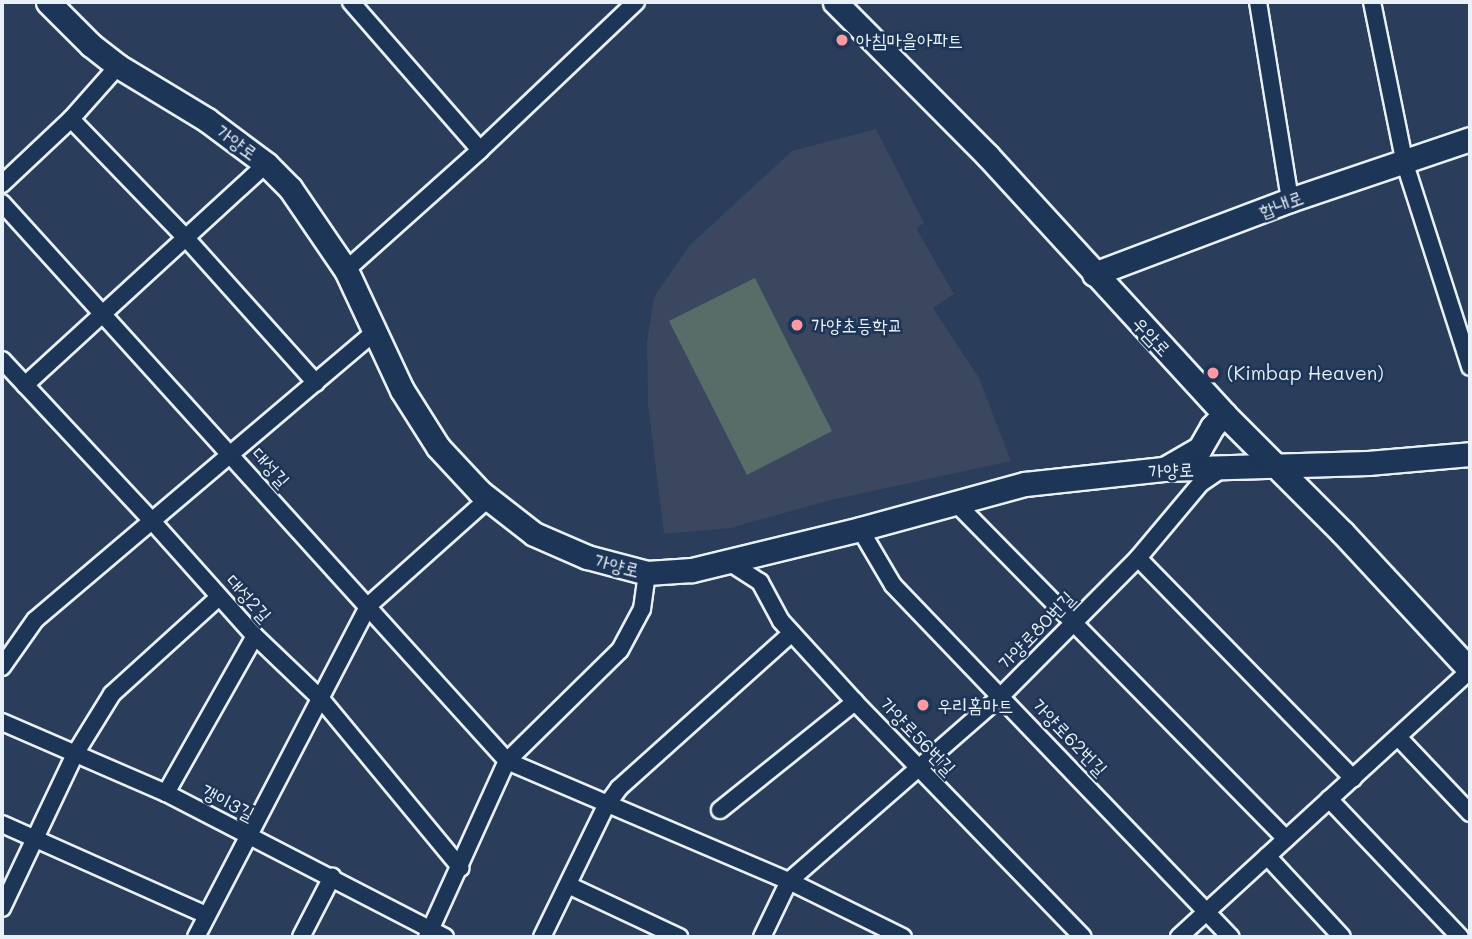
<!DOCTYPE html>
<html>
<head>
<meta charset="utf-8">
<style>
  body { margin:0 }
  #map { position:relative; width:1472px; height:939px; overflow:hidden; background:#2a3d5a; font-family:Mali,"Poor Story",sans-serif }
  div>[style] { position:absolute }
  [style*='--x'] { left:calc(var(--x)*1px); top:calc(var(--y)*1px); width:calc(var(--w)*1px); rotate:calc(var(--a)*1deg) }
  .built>* { inset:0; background:#3a475e }
  .green>* { inset:0; background:#586c68 }
  .roads { filter:drop-shadow(2px 0 #e8f1f8) drop-shadow(-2px 0 #e8f1f8) drop-shadow(0 2px #e8f1f8) drop-shadow(0 -2px #e8f1f8) }
  .street>* { height:16px; margin:-8px; padding:0 8px; transform-origin:8px; border-radius:8px; background:#1d3557 }
  .secondary>* { height:23px; margin:-11.5px; padding:0 11.5px; transform-origin:11.5px; border-radius:11.5px; background:#1d3557 }
  .dots>* { width:19px; height:19px; translate:-50% -50%; box-sizing:border-box; border:4px solid #1d3557; border-radius:50% }
  span { translate:-50% -50%; white-space:nowrap; text-align:center; line-height:1.15; -webkit-text-stroke:5px #1d3557; paint-order:stroke }
  .poi-label { font-size:19px; color:#e8f1f8 }
  .left { translate:0 -50%; text-align:left }
  .street-label { font-size:19px; color:#e8f1f8 }
  .frame { position:absolute; inset:0; border:4px solid #e8f1f8; pointer-events:none }
</style>
</head>
<body>
<div id="map">
  <div class="built">
    <i style="clip-path:polygon(876px 129px,924px 223px,916px 228px,954px 294px,933px 308px,979px 378px,1011px 461px,831px 500px,730px 528px,664px 534px,648px 404px,647px 342px,654px 297px,690px 245px,792px 151px)"></i>
  </div>
  <div class="green">
    <i style="clip-path:polygon(755px 278px,832px 431px,747px 475px,669px 321px)"></i>
  </div>
  <div class="roads">
    <div class="street">
      <i style="--x:351;--y:2;--w:196;--a:48.9"></i>
      <i style="--x:1258;--y:2;--w:201;--a:80.8"></i>
      <i style="--x:1372;--y:2;--w:165;--a:78.5"></i>
      <i style="--x:1405;--y:164;--w:213;--a:72.2"></i>
      <i style="--x:71;--y:119;--w:164;--a:46"></i>
      <i style="--x:185;--y:237;--w:196;--a:48.1"></i>
      <i style="--x:2;--y:184;--w:95;--a:-43.3"></i>
      <i style="--x:71;--y:119;--w:71;--a:-48.4"></i>
      <i style="--x:2;--y:203;--w:753;--a:47.85"></i>
      <i style="--x:507;--y:761;--w:306;--a:23.1"></i>
      <i style="--x:789;--y:881;--w:127;--a:26.2"></i>
      <i style="--x:346;--y:270;--w:180;--a:-41.8"></i>
      <i style="--x:480;--y:150;--w:215;--a:-43.5"></i>
      <i style="--x:2;--y:360;--w:220;--a:47"></i>
      <i style="--x:152;--y:521;--w:154;--a:48.2"></i>
      <i style="--x:255;--y:636;--w:91;--a:43.7"></i>
      <i style="--x:321;--y:699;--w:219;--a:50.4"></i>
      <i style="--x:25;--y:385;--w:327;--a:-42.5"></i>
      <i style="--x:955;--y:502;--w:472;--a:45.5"></i>
      <i style="--x:860;--y:529;--w:65;--a:59.5"></i>
      <i style="--x:893;--y:585;--w:488;--a:46.2"></i>
      <i style="--x:1138;--y:558;--w:308;--a:45.7"></i>
      <i style="--x:729;--y:562;--w:37;--a:33"></i>
      <i style="--x:760;--y:582;--w:44;--a:61.7"></i>
      <i style="--x:781;--y:621;--w:110;--a:47.6"></i>
      <i style="--x:855;--y:702;--w:327;--a:45.9"></i>
      <i style="--x:2;--y:667;--w:57;--a:-54.9"></i>
      <i style="--x:35;--y:620;--w:446;--a:-40.3"></i>
      <i style="--x:2;--y:722;--w:179;--a:23.4"></i>
      <i style="--x:166;--y:793;--w:314;--a:27.3"></i>
      <i style="--x:1398;--y:737;--w:105;--a:46.5"></i>
      <i style="--x:166;--y:793;--w:180;--a:-60.5"></i>
      <i style="--x:1329;--y:799;--w:190;--a:46.5"></i>
      <i style="--x:720;--y:810;--w:173;--a:-38.7"></i>
      <i style="--x:2;--y:824;--w:223;--a:24"></i>
      <i style="--x:1267;--y:856;--w:110;--a:47.2"></i>
      <i style="--x:568;--y:885;--w:123;--a:25.1"></i>
      <i style="--x:2;--y:908;--w:170;--a:-64.6"></i>
      <i style="--x:75;--y:754;--w:70;--a:-58.3"></i>
      <i style="--x:112;--y:694;--w:144;--a:-42.2"></i>
      <i style="--x:196;--y:937;--w:373;--a:-62.5"></i>
      <i style="--x:368;--y:606;--w:162;--a:-41.8"></i>
      <i style="--x:301;--y:937;--w:68;--a:-62.7"></i>
      <i style="--x:427;--y:937;--w:193;--a:-65.6"></i>
      <i style="--x:507;--y:761;--w:158;--a:-44.5"></i>
      <i style="--x:620;--y:650;--w:47;--a:-61.8"></i>
      <i style="--x:642;--y:609;--w:36;--a:-82"></i>
      <i style="--x:542;--y:937;--w:146;--a:-64"></i>
      <i style="--x:606;--y:806;--w:22;--a:-54"></i>
      <i style="--x:619;--y:788;--w:232;--a:-41.9"></i>
      <i style="--x:762;--y:937;--w:62;--a:-64.3"></i>
      <i style="--x:789;--y:881;--w:281;--a:-41.1"></i>
      <i style="--x:1001;--y:696;--w:194;--a:-45.2"></i>
      <i style="--x:1138;--y:558;--w:98;--a:-50"></i>
      <i style="--x:1201;--y:483;--w:27;--a:-34"></i>
      <i style="--x:1179;--y:937;--w:395;--a:-42.5"></i>
    </div>
    <div class="secondary">
      <i style="--x:48;--y:2;--w:61;--a:45"></i>
      <i style="--x:91;--y:45;--w:34;--a:38"></i>
      <i style="--x:118;--y:66;--w:104;--a:31.2"></i>
      <i style="--x:207;--y:120;--w:74;--a:36.7"></i>
      <i style="--x:266;--y:164;--w:34;--a:45"></i>
      <i style="--x:290;--y:188;--w:99;--a:55.7"></i>
      <i style="--x:346;--y:270;--w:132;--a:65"></i>
      <i style="--x:402;--y:390;--w:67;--a:57.7"></i>
      <i style="--x:438;--y:447;--w:62;--a:47"></i>
      <i style="--x:480;--y:492;--w:68;--a:37.9"></i>
      <i style="--x:534;--y:534;--w:58;--a:23.5"></i>
      <i style="--x:587;--y:557;--w:62;--a:14.9"></i>
      <i style="--x:647;--y:573;--w:45;--a:-3.8"></i>
      <i style="--x:692;--y:570;--w:173;--a:-13.7"></i>
      <i style="--x:860;--y:529;--w:171;--a:-15.3"></i>
      <i style="--x:1025;--y:484;--w:139;--a:-6.2"></i>
      <i style="--x:1163;--y:469;--w:205;--a:-1.7"></i>
      <i style="--x:1368;--y:463;--w:102;--a:-5"></i>
      <i style="--x:835;--y:2;--w:216;--a:45.2"></i>
      <i style="--x:987;--y:155;--w:351;--a:47.5"></i>
      <i style="--x:1224;--y:414;--w:168;--a:45"></i>
      <i style="--x:1343;--y:533;--w:187;--a:47.2"></i>
      <i style="--x:1094;--y:274;--w:210;--a:-20.7"></i>
      <i style="--x:1290;--y:200;--w:190;--a:-18.7"></i>
      <i style="--x:1166;--y:468;--w:39;--a:-30"></i>
      <i style="--x:1200;--y:448;--w:24;--a:-60"></i>
      <i style="--x:1212;--y:427;--w:18;--a:-47"></i>
    </div>
  </div>
  <div class="dots">
    <i style="left:842px;top:40px;background:#ff9aa2"></i>
    <i style="left:797px;top:325px;background:#ff9aa2"></i>
    <i style="left:1213px;top:373px;background:#ff9aa2"></i>
    <i style="left:923px;top:705px;background:#ff9aa2"></i>
  </div>
  <div class="poi-label">
    <span class="left" style="left:856px;top:40px">아침마을아파트</span>
    <span class="left" style="left:811px;top:325px">가양초등학교</span>
    <span class="left" style="left:1227px;top:373px">(Kimbap Heaven)</span>
    <span class="left" style="left:937px;top:705px">우리홈마트</span>
  </div>
  <div class="street-label">
    <span style="left:237px;top:142px;rotate:36deg">가양로</span>
    <span style="left:1281px;top:204px;rotate:-20deg">합내로</span>
    <span style="left:1152px;top:336px;rotate:47deg">우암로</span>
    <span style="left:271px;top:467px;rotate:48deg">대성길</span>
    <span style="left:1171px;top:470px;rotate:-3deg">가양로</span>
    <span style="left:617px;top:565px;rotate:14deg">가양로</span>
    <span style="left:249px;top:598px;rotate:48deg">대성2길</span>
    <span style="left:1036px;top:630px;rotate:-46deg">가양로80번길</span>
    <span style="left:918px;top:736px;rotate:46deg">가양로56번길</span>
    <span style="left:1070px;top:737px;rotate:46deg">가양로62번길</span>
    <span style="left:228px;top:802px;rotate:27deg">갱이3길</span>
  </div>
  <div class="frame"></div>
</div>
</body>
</html>
